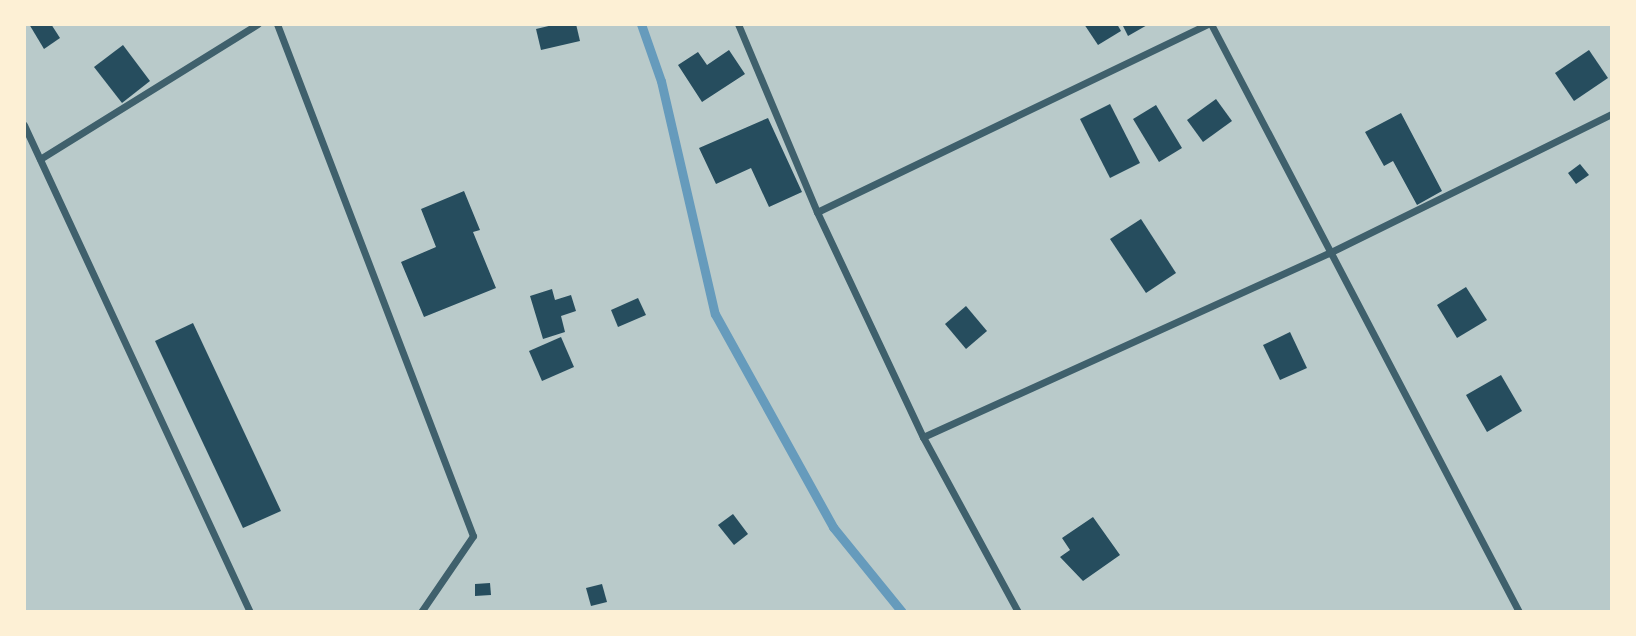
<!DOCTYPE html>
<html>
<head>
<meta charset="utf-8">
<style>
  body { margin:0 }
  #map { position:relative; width:1636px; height:636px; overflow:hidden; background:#fdf0d5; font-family:"Work Sans",sans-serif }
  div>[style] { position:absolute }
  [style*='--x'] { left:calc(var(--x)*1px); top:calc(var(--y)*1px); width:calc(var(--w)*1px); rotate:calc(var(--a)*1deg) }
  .green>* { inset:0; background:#b9caca }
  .stream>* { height:9px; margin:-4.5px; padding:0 4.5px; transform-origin:4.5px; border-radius:4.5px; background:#669bbc }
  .building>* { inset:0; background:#264d5e }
  .minor>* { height:7px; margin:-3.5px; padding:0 3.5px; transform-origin:3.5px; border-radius:3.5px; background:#3f606c }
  span { translate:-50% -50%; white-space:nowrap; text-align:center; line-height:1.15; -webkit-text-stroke:7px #fdf0d5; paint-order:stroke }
  .frame { position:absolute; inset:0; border:26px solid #fdf0d5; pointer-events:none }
</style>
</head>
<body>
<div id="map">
  <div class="green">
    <i style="clip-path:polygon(24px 25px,1611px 25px,1611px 611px,25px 611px)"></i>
  </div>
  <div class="stream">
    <i style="--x:641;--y:24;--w:60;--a:70.7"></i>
    <i style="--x:661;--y:81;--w:239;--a:77"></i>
    <i style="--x:715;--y:314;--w:244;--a:61"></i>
    <i style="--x:833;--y:527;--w:109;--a:50.9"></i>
  </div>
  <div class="building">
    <i style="clip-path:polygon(29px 24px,51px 24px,60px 38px,44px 49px)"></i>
    <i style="clip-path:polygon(557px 24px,576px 24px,580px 41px,541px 50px,536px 29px)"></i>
    <i style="clip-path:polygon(1084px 24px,1117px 24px,1121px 31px,1098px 45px)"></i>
    <i style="clip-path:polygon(1122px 24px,1149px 24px,1128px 36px)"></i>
    <i style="clip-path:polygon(123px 45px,150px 81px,122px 103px,94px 67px)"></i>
    <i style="clip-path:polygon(729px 50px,745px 74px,702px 102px,678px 65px,698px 52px,707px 65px)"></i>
    <i style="clip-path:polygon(1589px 50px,1608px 78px,1574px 101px,1555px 73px)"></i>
    <i style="clip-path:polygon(1216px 99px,1232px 121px,1203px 142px,1187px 120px)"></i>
    <i style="clip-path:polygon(1110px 104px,1140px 163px,1110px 178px,1080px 119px)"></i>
    <i style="clip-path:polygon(1156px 105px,1182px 148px,1159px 162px,1133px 119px)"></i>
    <i style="clip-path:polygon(1401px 113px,1442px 191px,1417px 205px,1393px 161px,1384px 166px,1365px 132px)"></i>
    <i style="clip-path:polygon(768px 118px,802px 192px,769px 207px,751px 168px,716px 184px,699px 148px)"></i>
    <i style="clip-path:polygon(1580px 164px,1589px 175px,1576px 184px,1568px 173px)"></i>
    <i style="clip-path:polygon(464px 191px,480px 230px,473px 232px,496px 288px,424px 317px,401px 262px,436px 247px,421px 209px)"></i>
    <i style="clip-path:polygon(1141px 219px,1176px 273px,1146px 293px,1110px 239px)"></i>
    <i style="clip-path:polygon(1466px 287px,1487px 320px,1457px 338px,1437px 305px)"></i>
    <i style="clip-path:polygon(552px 289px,555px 300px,571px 295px,576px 311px,561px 316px,565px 332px,543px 339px,530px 296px)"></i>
    <i style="clip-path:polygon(638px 298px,646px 315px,618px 327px,611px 310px)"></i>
    <i style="clip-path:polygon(966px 306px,987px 331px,966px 349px,945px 324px)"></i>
    <i style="clip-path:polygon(193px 323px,281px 511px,243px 528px,155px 341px)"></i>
    <i style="clip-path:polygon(1290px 332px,1307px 368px,1280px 380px,1263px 345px)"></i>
    <i style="clip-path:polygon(561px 337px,574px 367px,542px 381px,529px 351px)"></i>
    <i style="clip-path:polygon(1501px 375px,1522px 411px,1487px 432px,1466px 395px)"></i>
    <i style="clip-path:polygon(733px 514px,748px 534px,734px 545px,718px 525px)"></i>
    <i style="clip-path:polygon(1093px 517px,1120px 555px,1083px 581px,1060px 557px,1070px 550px,1062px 538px)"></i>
    <i style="clip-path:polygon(490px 583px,491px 595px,475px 596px,475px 584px)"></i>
    <i style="clip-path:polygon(602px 584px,607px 602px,591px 606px,586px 588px)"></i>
  </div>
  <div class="minor">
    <i style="--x:277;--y:24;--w:548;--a:69.05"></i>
    <i style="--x:473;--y:536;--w:92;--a:124.4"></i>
    <i style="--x:738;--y:24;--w:204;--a:67.2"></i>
    <i style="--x:817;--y:212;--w:249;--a:64.8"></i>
    <i style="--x:923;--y:437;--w:199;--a:61.5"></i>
    <i style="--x:1211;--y:24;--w:664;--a:62.35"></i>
    <i style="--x:24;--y:125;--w:537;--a:65.11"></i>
    <i style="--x:40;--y:159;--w:256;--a:-31.8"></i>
    <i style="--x:817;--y:212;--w:434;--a:-25.7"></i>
    <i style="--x:923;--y:437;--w:446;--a:-24.4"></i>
    <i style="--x:1329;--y:253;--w:315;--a:-26.2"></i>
  </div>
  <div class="frame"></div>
</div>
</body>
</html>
